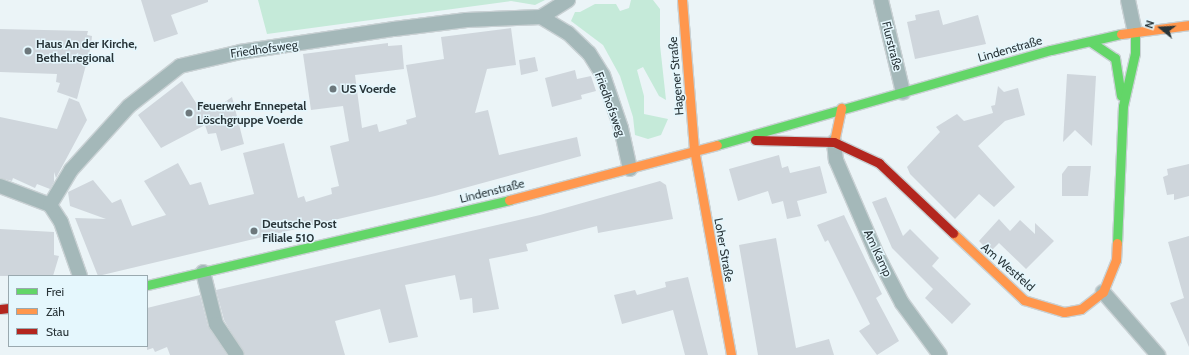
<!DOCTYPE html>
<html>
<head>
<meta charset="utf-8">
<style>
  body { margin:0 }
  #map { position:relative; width:1189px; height:355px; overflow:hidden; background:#ebf4f7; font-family:Cabin,sans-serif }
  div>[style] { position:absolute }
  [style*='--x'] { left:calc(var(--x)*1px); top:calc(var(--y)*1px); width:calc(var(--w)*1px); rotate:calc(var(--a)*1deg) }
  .green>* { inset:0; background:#c5ead9 }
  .building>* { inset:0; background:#cfd6dc }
  .roads { filter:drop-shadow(1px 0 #c9d1d4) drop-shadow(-1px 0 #c9d1d4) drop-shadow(0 1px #c9d1d4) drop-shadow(0 -1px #c9d1d4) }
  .street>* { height:14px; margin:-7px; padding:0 7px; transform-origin:7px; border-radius:7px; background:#a4b8b9 }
  .fast>* { height:9px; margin:-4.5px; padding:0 4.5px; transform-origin:4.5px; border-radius:4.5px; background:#63d668 }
  .slow>* { height:9px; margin:-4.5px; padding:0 4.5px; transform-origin:4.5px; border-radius:4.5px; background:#ff974d }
  .jam>* { height:9px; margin:-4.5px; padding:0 4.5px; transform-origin:4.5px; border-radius:4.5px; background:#b3261e }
  .dots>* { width:11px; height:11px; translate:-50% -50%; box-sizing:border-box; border:2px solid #e5f7fd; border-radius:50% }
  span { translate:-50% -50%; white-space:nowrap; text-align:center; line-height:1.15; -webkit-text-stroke:3px #e5f7fd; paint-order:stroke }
  .poi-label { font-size:12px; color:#293539; font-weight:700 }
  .left { translate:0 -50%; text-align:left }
  .street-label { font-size:12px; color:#293539 }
  .legend { position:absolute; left:8px; top:275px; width:140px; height:72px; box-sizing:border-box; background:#e5f7fd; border:1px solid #9aa9af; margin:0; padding:5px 7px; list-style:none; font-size:12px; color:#293539 }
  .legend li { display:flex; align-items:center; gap:8px; height:20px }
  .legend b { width:20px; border:1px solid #9aa9af }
  .north { position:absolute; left:1141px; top:8px; width:40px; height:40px; -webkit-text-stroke:3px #e5f7fd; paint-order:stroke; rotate:288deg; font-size:11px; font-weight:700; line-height:16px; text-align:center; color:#293539 }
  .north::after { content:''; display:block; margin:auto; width:14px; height:18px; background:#293539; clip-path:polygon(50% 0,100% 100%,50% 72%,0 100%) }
</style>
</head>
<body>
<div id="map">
  <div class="green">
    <i style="clip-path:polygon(258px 0,545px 0,535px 5px,511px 1px,267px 34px)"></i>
    <i style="clip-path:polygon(631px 0,653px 0,660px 9px,660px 45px,666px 100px,659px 96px,643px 67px,637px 70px,644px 96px,644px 114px,668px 119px,661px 135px,648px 139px,635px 135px,633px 117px,620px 76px,603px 45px,571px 21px,575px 12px,580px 12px,595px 4px,616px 4px,620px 11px,629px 8px)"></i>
  </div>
  <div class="building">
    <i style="clip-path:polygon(141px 0,208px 0,208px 2px,171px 15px,178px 34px,154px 42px)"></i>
    <i style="clip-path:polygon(939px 10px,943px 25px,978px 15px,986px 44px,915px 59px,907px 22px,916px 20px,915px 15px)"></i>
    <i style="clip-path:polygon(511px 28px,516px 65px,487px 69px,475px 113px,488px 110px,499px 155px,577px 137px,581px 156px,435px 196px,98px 276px,75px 218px,106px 219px,70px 206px,68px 192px,93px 180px,112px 203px,121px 199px,132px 226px,166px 215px,144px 181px,178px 163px,190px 185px,201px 182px,209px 205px,254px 194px,243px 153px,284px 143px,298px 198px,304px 196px,306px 202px,332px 194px,331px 188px,339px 186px,330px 146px,349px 141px,343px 106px,311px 110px,303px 54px,388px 43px,388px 46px,402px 45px,404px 69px,355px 75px,362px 128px,377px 124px,379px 132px,407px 124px,406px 120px,416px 117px,406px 65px,444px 59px,441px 37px)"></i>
    <i style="clip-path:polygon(0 29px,88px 31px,87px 35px,92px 36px,91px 46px,77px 99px,57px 92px,60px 83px,56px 82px,57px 74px,0 72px)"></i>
    <i style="clip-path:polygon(535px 57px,538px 71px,521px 75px,519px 60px)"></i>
    <i style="clip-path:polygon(575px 70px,577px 79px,591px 76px,596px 91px,581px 95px,582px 99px,552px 107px,545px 78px)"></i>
    <i style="clip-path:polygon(1067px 74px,1096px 76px,1092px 146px,1075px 130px,1063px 142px)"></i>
    <i style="clip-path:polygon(182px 81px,198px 106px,204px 101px,212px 111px,232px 97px,244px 144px,221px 151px,216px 133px,208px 134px,205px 125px,161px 148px,138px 115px)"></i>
    <i style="clip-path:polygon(998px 86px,1004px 92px,1018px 88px,1025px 115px,1005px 121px,978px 146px,1015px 187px,994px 207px,979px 194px,955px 219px,910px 174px,907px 167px,940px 132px,936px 127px,957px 114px,964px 121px,993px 113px,991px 106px,995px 105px)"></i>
    <i style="clip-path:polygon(69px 98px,79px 102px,87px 120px,56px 178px,54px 172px,54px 182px,50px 189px,37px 184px,35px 188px,13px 178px,12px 181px,0 178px,0 117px,57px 129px)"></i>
    <i style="clip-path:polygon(779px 155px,782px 168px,788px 166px,790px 173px,820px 166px,827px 193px,797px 201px,801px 216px,787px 219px,783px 201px,772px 204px,768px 191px,738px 201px,729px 169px)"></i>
    <i style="clip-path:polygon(1189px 164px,1189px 196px,1174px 200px,1174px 194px,1167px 195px,1163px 177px,1168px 175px,1167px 169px)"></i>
    <i style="clip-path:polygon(1068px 166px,1091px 166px,1088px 196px,1062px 196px,1062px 174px)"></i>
    <i style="clip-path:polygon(660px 181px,666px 185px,673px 219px,598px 233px,597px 226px,526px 244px,528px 251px,489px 259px,499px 309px,473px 313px,472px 298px,460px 300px,455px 275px,405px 285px,418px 337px,389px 343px,380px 309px,335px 321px,345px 355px,245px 355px,224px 320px,216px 290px,540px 215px)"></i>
    <i style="clip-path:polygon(886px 197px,903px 236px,910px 229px,939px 258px,932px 266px,971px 304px,952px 324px,925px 298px,933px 289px,892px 248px,872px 202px)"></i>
    <i style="clip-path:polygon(844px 215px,882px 294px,876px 298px,899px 341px,877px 355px,859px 331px,870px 324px,828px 240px,825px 242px,817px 225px)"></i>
    <i style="clip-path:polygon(999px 219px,1010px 231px,1020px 220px,1035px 234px,1035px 223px,1054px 241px,1026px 269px,999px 243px,990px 252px,979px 241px)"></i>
    <i style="clip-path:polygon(0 229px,54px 232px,54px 255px,59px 256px,53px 276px,0 276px)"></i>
    <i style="clip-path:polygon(1189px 236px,1189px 347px,1170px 303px,1184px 298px,1168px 242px)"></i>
    <i style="clip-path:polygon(776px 238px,796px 348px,829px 339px,834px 355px,758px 355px,739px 245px)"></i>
    <i style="clip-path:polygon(688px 277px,708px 355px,685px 355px,673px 310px,622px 324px,614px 295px,635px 290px,637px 295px,666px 287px,665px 282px)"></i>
    <i style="clip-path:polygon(200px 295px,208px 326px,227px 355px,170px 355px,167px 347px,155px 352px,153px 348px,147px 350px,147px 308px)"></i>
  </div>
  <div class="roads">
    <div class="street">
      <i style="--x:881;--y:0;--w:95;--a:76.6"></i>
      <i style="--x:1128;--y:0;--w:33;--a:78"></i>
      <i style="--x:541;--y:17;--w:31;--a:31"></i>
      <i style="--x:568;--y:33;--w:29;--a:44"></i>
      <i style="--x:589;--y:53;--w:26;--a:58"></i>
      <i style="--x:603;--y:75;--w:56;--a:71.2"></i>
      <i style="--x:621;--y:128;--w:42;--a:77.6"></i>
      <i style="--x:834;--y:142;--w:18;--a:84"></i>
      <i style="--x:836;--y:160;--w:103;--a:66.7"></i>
      <i style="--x:877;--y:255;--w:54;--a:62.5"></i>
      <i style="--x:902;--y:303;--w:64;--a:53.8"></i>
      <i style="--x:0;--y:186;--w:53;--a:20.8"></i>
      <i style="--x:50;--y:205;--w:20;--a:57"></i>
      <i style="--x:61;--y:222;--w:57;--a:70.6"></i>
      <i style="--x:50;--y:205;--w:41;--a:-59"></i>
      <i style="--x:71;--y:170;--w:86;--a:-47.8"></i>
      <i style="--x:129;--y:106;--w:65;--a:-38.1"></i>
      <i style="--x:180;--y:66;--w:62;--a:-13.1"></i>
      <i style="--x:240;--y:52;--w:156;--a:-8.5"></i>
      <i style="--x:394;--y:29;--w:73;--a:-7.1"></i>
      <i style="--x:466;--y:20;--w:75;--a:-2.3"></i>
      <i style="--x:541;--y:17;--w:32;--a:-32"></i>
      <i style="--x:203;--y:272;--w:54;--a:76"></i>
      <i style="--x:216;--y:324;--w:37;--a:56"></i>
      <i style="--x:1103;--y:292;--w:84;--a:48.9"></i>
    </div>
    <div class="fast">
      <i style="--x:1091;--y:42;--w:29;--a:34"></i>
      <i style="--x:1115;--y:58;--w:38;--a:81"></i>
      <i style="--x:717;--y:145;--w:347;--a:-15.9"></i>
      <i style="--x:1051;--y:50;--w:72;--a:-12.9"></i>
      <i style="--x:1117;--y:243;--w:137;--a:-87.5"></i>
      <i style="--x:1123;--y:106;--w:54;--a:-77.2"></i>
      <i style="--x:1135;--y:53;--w:21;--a:-90"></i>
      <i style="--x:147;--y:285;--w:372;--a:-13.2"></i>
    </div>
    <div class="slow">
      <i style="--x:682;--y:0;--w:149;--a:85.4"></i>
      <i style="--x:694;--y:149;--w:209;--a:79.8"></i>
      <i style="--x:1121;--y:34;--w:69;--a:-7.5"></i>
      <i style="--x:834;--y:142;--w:35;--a:-78"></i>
      <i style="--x:509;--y:200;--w:215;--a:-14.8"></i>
      <i style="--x:953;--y:233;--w:98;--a:43.3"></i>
      <i style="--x:1024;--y:300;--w:42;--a:16.7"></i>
      <i style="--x:1064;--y:312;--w:17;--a:-10"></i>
      <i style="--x:1081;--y:309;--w:28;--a:-38"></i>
      <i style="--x:1103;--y:292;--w:35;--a:-68"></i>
      <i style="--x:1116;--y:260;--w:17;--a:-87"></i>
    </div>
    <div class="jam">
      <i style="--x:755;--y:140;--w:79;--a:1.5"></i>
      <i style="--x:834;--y:142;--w:50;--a:25"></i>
      <i style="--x:879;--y:163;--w:102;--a:43.4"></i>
      <i style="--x:0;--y:309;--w:9;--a:-6"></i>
    </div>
  </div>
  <div class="dots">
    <i style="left:28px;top:51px;background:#6d787c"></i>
    <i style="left:333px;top:89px;background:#6d787c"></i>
    <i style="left:189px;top:113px;background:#6d787c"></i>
    <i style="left:254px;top:231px;background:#6d787c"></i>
  </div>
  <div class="poi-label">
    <span class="left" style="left:36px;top:51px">Haus An der Kirche,<br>Bethel.regional</span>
    <span class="left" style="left:341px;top:89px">US Voerde</span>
    <span class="left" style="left:197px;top:113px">Feuerwehr Ennepetal<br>Löschgruppe Voerde</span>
    <span class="left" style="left:262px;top:231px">Deutsche Post<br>Filiale 510</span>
  </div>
  <div class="street-label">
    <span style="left:892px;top:46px;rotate:76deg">Flurstraße</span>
    <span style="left:264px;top:49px;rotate:-8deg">Friedhofsweg</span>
    <span style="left:1010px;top:49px;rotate:-16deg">Lindenstraße</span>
    <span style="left:676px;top:76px;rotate:-95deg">Hagener Straße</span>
    <span style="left:610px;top:104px;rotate:70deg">Friedhofsweg</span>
    <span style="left:492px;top:191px;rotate:-14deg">Lindenstraße</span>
    <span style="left:724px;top:250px;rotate:80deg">Loher Straße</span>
    <span style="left:878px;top:253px;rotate:65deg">Am Kamp</span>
    <span style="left:1008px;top:267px;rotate:41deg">Am Westfeld</span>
  </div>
  <ul class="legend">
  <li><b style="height:5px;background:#63d668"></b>Frei</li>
  <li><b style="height:5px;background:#ff974d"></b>Zäh</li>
  <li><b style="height:5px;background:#b3261e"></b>Stau</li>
  </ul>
  <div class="north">N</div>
</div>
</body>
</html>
